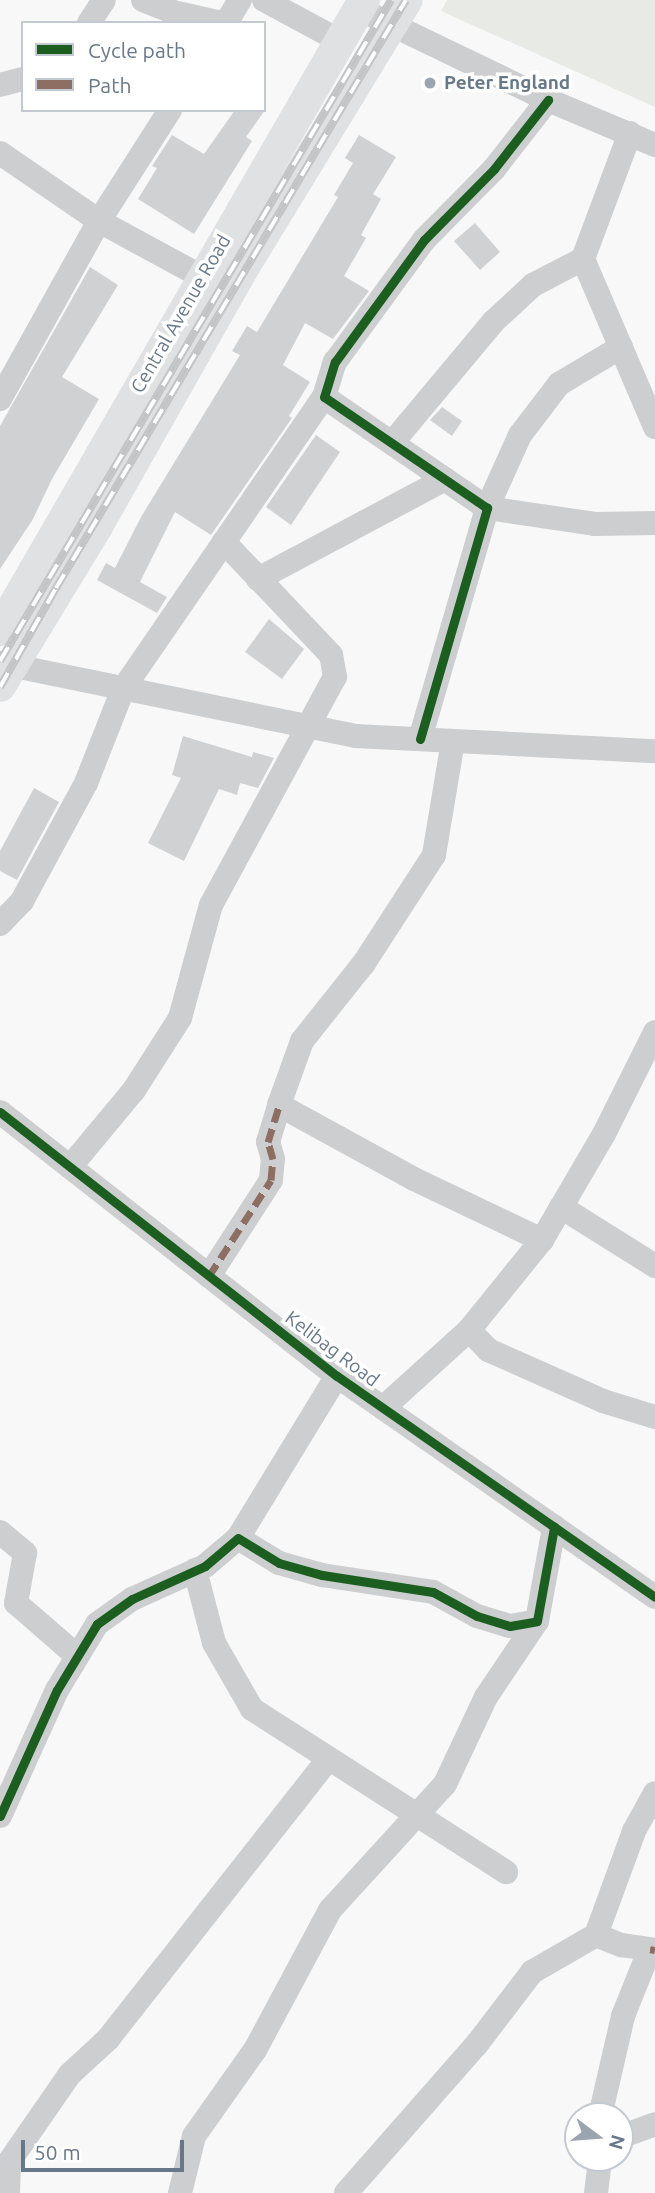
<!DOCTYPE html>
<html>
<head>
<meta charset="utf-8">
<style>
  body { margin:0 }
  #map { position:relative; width:655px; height:2193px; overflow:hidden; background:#f8f8f8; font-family:Ubuntu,sans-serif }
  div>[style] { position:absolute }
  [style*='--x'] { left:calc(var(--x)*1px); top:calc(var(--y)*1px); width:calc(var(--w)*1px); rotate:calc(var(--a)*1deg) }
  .green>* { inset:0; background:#e7eae5 }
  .building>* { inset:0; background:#cfd1d3 }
  .minor>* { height:24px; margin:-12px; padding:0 12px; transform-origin:12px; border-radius:12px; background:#cdcecf }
  .major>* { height:32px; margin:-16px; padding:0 16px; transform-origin:16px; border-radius:16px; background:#e0e1e2 }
  .rail>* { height:8px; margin-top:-4px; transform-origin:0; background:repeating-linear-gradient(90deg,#fff 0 16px,#c3c4c6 0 32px); box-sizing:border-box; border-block:2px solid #c3c4c6 }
  .quiet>* { height:7px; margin-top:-3.5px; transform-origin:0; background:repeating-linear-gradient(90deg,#8d6e63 0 14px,transparent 0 21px) }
  .cycleway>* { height:9px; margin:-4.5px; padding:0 4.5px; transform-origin:4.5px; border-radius:4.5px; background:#1b5e20 }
  .dots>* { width:19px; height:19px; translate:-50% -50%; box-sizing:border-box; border:4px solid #fff; border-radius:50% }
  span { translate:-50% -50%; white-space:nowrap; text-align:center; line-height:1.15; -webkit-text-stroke:7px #fff; paint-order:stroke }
  .poi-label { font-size:19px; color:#677889; font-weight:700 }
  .left { translate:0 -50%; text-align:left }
  .street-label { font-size:19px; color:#677889 }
  .legend { position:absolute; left:21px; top:21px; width:245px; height:91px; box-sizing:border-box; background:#fff; border:2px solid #c2c9d0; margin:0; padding:9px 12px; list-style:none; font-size:21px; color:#677889 }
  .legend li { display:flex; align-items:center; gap:14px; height:35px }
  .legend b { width:35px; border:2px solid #c2c9d0 }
  .north { position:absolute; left:564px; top:2102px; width:70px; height:70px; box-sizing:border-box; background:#fff; border:2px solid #c2c9d0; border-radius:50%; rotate:106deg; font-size:19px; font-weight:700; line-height:28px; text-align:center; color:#677889 }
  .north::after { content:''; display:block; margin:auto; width:24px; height:32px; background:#9aa5b0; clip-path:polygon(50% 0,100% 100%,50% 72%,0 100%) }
  .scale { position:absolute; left:21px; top:2140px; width:163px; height:32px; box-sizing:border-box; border:4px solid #677889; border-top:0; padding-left:9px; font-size:21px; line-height:24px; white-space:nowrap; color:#677889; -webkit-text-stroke:5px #fff; paint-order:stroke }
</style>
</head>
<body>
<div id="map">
  <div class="green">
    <i style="clip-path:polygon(447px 0,655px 0,655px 107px,441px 11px)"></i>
  </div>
  <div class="building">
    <i style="clip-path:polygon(235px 110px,265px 110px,246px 137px,252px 141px,194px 234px,138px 199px,157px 168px,152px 166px,172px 135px,204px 154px)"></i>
    <i style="clip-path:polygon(359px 135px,396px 157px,373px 194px,381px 199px,361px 235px,366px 238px,344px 276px,369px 291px,333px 339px,305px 323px,283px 365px,310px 382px,289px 416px,292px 418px,211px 535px,175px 512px,140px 582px,167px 597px,157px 613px,97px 580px,106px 563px,115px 568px,141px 517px,240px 355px,232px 351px,247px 326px,257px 332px,338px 197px,334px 195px,353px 163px,345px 158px)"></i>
    <i style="clip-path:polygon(475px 223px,500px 252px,480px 270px,454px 241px)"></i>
    <i style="clip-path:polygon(90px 267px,118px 285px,62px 377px,99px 399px,52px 479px,33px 519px,0 569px,0 426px)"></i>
    <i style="clip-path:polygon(442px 407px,462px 421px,452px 436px,430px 420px)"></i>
    <i style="clip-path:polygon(316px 435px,340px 452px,291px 525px,266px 507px)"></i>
    <i style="clip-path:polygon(269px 619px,304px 649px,282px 679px,245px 652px)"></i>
    <i style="clip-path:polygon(183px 736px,252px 757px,253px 752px,274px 758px,258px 788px,240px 783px,237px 795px,219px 789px,184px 861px,148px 843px,181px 778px,172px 775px)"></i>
    <i style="clip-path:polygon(34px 788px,59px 802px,17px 880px,0 871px,0 851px)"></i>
  </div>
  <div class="minor">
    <i style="--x:143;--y:0;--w:32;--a:22"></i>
    <i style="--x:173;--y:12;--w:50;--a:12.7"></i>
    <i style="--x:264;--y:0;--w:89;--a:28.3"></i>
    <i style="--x:359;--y:9;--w:210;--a:25.7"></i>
    <i style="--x:548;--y:100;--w:116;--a:22.8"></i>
    <i style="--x:89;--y:23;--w:27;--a:-57"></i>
    <i style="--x:226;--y:23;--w:27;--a:-59"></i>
    <i style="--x:0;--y:85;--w:24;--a:-15"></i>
    <i style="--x:170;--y:110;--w:132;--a:122.6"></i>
    <i style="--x:99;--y:221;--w:117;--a:28.5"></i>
    <i style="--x:630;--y:133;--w:134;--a:110.5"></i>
    <i style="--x:583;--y:259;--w:183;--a:66.8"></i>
    <i style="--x:0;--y:153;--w:120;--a:34.5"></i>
    <i style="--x:99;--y:221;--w:204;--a:119.1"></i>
    <i style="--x:621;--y:347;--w:72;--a:149.2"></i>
    <i style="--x:559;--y:384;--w:64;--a:127.4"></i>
    <i style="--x:520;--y:435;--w:80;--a:114.3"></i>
    <i style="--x:487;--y:508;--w:109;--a:8.4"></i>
    <i style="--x:595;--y:524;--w:60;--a:-1"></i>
    <i style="--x:392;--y:443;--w:159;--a:-50.1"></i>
    <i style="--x:494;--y:321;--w:53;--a:-42.7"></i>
    <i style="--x:533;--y:285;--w:56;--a:-27.5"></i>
    <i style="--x:258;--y:579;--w:212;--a:-28.1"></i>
    <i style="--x:0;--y:663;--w:362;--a:11.6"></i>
    <i style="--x:355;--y:736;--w:300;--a:2.9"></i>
    <i style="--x:420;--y:739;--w:241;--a:-73.8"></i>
    <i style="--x:487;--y:508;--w:197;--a:-145.7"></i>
    <i style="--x:324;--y:397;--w:37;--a:-73"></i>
    <i style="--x:335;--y:362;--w:151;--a:-53.9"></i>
    <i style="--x:424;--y:240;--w:100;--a:-45.4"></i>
    <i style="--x:494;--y:169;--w:88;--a:-52"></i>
    <i style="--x:453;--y:741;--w:116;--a:99.5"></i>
    <i style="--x:434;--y:855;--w:129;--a:122.9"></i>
    <i style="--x:364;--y:963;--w:100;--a:128.5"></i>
    <i style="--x:302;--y:1041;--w:68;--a:109.8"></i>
    <i style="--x:279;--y:1105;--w:154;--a:28.7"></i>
    <i style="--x:414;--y:1179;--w:142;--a:25.5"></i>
    <i style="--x:0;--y:924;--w:32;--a:-46"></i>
    <i style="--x:22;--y:901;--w:134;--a:-61.5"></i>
    <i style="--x:86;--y:783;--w:101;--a:-68.5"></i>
    <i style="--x:123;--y:689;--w:354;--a:-55.5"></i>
    <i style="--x:0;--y:1112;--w:428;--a:38.1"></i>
    <i style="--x:337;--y:1376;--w:387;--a:34.8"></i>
    <i style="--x:70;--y:1167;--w:100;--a:-50.3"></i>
    <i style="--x:134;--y:1090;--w:85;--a:-57.4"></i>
    <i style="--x:180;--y:1018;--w:117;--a:-74.7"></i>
    <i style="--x:211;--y:905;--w:260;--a:-61.5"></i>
    <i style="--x:335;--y:677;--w:22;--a:-100"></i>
    <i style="--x:331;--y:655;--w:156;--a:-133.4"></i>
    <i style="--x:561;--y:1207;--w:111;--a:32.1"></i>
    <i style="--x:209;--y:1276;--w:114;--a:-57.1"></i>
    <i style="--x:271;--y:1180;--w:21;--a:-85"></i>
    <i style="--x:273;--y:1159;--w:18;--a:-106"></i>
    <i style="--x:268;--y:1142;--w:39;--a:-73"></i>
    <i style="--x:469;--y:1330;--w:28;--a:46"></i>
    <i style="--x:488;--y:1350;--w:126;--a:23.9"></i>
    <i style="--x:603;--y:1401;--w:54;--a:17.1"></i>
    <i style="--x:383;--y:1408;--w:116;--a:-42.2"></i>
    <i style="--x:469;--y:1330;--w:116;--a:-51"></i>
    <i style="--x:542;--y:1240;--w:123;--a:-59.7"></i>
    <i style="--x:604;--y:1134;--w:114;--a:-63.4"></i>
    <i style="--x:0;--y:1532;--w:33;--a:40"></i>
    <i style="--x:25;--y:1553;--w:51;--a:100.2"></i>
    <i style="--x:16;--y:1603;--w:81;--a:41"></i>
    <i style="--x:238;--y:1538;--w:190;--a:-58.6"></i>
    <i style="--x:195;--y:1570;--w:75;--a:75.4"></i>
    <i style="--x:214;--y:1643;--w:76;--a:60.1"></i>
    <i style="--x:252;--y:1709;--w:302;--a:32.7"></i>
    <i style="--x:0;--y:1816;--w:138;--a:-65.7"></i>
    <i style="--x:57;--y:1690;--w:77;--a:-58.8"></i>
    <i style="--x:97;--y:1624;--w:43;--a:-35.5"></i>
    <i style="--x:132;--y:1599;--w:80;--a:-24.3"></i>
    <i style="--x:205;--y:1566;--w:43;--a:-40.3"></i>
    <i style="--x:238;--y:1538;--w:48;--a:31.4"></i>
    <i style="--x:279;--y:1563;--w:45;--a:15.6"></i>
    <i style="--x:322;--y:1575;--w:112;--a:8.7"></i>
    <i style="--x:433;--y:1592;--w:50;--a:28.6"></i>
    <i style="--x:477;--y:1616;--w:34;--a:17"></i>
    <i style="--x:510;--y:1626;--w:27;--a:-10"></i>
    <i style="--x:537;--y:1621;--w:96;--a:-79.7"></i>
    <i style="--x:596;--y:1935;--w:27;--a:22"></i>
    <i style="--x:621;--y:1945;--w:34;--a:8"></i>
    <i style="--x:600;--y:2116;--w:103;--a:-77"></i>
    <i style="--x:623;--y:2016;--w:72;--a:-68.1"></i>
    <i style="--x:620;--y:2137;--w:37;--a:-20"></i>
    <i style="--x:8;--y:2193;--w:31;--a:-88"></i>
    <i style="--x:9;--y:2162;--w:107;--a:-55.3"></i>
    <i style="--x:70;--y:2074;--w:52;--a:-42.6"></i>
    <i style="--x:108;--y:2039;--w:357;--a:-51.8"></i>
    <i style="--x:180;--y:2193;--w:59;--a:-76.2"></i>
    <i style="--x:194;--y:2136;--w:105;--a:-54.7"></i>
    <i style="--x:255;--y:2050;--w:159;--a:-61.8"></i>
    <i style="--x:330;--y:1910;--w:171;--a:-47.6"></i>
    <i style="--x:445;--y:1784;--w:96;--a:-64.8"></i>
    <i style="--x:486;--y:1697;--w:92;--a:-56.1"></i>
    <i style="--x:346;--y:2193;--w:198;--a:-48.7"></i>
    <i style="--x:477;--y:2044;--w:91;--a:-52.6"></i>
    <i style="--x:532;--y:1972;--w:74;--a:-30"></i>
    <i style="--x:596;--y:1935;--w:111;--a:-69.9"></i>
    <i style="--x:634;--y:1831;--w:43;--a:-61.1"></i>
    <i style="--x:596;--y:2193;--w:35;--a:-83"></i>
  </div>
  <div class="major">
    <i style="--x:0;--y:630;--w:728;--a:-59.98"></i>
    <i style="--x:0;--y:686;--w:185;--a:-58.7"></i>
    <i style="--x:96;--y:528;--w:296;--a:-60.5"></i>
    <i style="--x:242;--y:270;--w:316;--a:-58.6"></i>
  </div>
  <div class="rail">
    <i style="--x:0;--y:661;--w:768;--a:-59.39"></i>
    <i style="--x:0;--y:687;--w:114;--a:-60.5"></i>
    <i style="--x:56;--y:588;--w:684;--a:-59.24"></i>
  </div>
  <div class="quiet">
    <i style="--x:209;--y:1276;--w:114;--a:-57.1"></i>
    <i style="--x:271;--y:1180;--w:21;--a:-85"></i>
    <i style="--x:273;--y:1159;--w:18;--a:-106"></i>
    <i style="--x:268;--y:1142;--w:39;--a:-73"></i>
    <i style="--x:650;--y:1949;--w:5;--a:11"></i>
  </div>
  <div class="cycleway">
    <i style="--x:420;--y:739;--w:241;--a:-73.8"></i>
    <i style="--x:487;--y:508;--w:197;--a:-145.7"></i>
    <i style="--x:324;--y:397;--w:37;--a:-73"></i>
    <i style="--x:335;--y:362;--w:151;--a:-53.9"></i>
    <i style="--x:424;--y:240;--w:100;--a:-45.4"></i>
    <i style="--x:494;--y:169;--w:88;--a:-52"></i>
    <i style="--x:0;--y:1112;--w:428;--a:38.1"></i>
    <i style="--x:337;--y:1376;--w:387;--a:34.8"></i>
    <i style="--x:0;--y:1816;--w:138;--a:-65.7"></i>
    <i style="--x:57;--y:1690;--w:77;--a:-58.8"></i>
    <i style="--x:97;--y:1624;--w:43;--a:-35.5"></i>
    <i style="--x:132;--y:1599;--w:80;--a:-24.3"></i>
    <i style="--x:205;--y:1566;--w:43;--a:-40.3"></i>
    <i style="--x:238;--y:1538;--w:48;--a:31.4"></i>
    <i style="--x:279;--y:1563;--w:45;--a:15.6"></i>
    <i style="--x:322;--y:1575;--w:112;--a:8.7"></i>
    <i style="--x:433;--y:1592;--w:50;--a:28.6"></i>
    <i style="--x:477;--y:1616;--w:34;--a:17"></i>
    <i style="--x:510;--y:1626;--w:27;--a:-10"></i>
    <i style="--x:537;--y:1621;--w:96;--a:-79.7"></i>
  </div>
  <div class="dots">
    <i style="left:430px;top:83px;background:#9aa5b0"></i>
  </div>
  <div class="poi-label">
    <span class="left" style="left:444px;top:83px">Peter England</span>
  </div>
  <div class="street-label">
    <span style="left:181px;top:314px;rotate:-60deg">Central Avenue Road</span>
    <span style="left:332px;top:1349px;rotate:37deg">Kelibag Road</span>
  </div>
  <ul class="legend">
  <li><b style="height:9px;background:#1b5e20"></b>Cycle path</li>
  <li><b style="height:9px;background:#8d6e63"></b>Path</li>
  </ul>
  <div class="north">N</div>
  <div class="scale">50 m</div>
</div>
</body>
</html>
